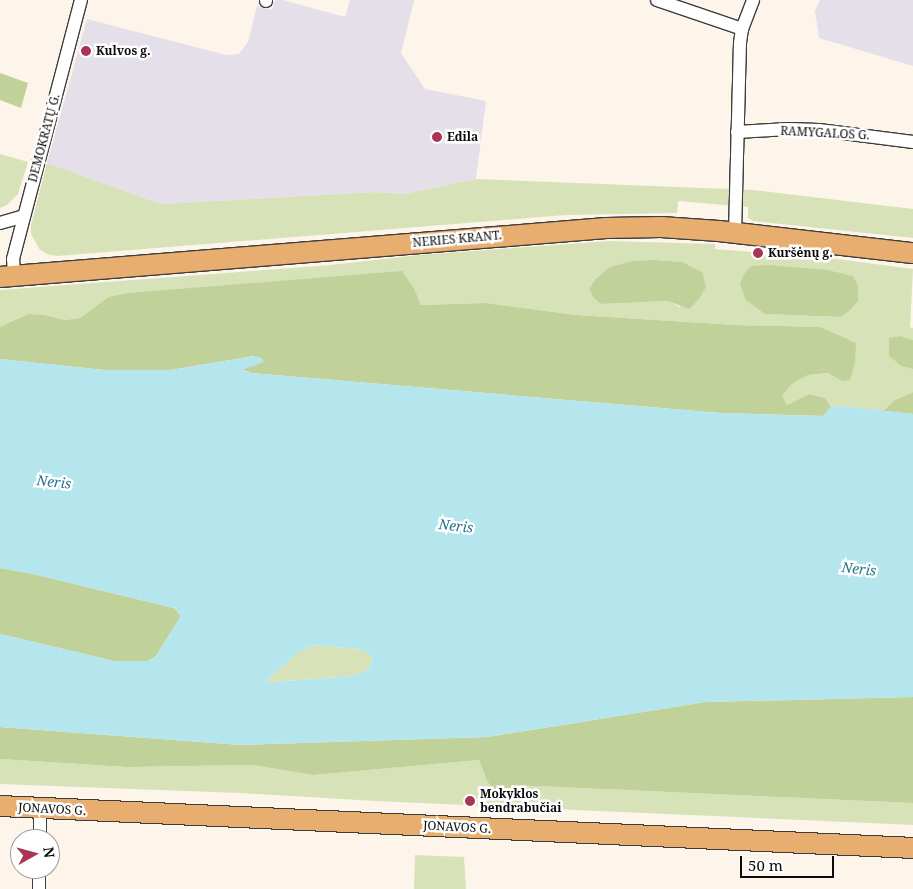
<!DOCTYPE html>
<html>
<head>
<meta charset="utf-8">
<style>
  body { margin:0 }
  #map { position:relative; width:913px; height:889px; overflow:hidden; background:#fdf5ea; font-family:"Noto Serif",serif }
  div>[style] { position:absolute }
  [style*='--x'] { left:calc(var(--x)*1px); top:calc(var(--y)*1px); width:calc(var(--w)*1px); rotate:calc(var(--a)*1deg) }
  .industrial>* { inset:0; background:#e5dfe9 }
  .green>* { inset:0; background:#d8e2b9 }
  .forest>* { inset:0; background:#c0d19a }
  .water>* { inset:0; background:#b5e6ee }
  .roads { filter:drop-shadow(1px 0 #3d3d3d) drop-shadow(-1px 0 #3d3d3d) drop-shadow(0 1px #3d3d3d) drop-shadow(0 -1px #3d3d3d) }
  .street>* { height:12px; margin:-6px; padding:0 6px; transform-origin:6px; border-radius:6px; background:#fff }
  .primary>* { height:20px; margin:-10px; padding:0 10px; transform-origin:10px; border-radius:10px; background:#e8ae6f }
  .dots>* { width:14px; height:14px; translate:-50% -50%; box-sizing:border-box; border:2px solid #fff; border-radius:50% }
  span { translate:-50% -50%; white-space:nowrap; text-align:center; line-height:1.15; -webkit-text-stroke:5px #fff; paint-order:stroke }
  .poi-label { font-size:12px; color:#0a0a0a; font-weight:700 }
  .left { translate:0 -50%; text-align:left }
  .street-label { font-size:12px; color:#0a0a0a }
  .water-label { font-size:14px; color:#24778c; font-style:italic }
  .north { position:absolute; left:10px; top:829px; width:50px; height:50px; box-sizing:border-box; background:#fff; border:1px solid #9d9d9d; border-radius:50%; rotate:83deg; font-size:14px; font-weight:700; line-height:20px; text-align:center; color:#0a0a0a }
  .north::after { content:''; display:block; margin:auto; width:18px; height:22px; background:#a93455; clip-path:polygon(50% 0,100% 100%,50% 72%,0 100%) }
  .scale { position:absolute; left:740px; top:856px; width:94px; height:22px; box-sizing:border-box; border:2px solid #0a0a0a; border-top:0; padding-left:6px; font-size:15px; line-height:18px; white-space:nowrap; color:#0a0a0a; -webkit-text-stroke:4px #fff; paint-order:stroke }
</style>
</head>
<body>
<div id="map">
  <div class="industrial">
    <i style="clip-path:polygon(275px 0,283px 0,345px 17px,350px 0,414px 0,401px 53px,425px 89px,486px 101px,476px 179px,404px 194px,376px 192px,161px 204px,47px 163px,87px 19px,226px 55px,239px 54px,248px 42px,257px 6px,272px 10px)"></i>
    <i style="clip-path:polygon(820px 0,913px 0,913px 66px,819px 38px,815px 11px)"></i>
  </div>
  <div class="green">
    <i style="clip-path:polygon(0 154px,28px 162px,18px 194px,7px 205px,0 208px)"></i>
    <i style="clip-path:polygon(47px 163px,161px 204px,376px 192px,404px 194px,476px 179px,753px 190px,913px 209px,913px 238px,753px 221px,748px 218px,748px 207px,678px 201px,677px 213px,566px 215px,57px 256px,47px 254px,40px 250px,31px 234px,31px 225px)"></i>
    <i style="clip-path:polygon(evenodd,609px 241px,715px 244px,715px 249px,752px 252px,754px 255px,766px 256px,776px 251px,913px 269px,910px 327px,913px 328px,913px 340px,900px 336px,889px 339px,889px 356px,901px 366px,913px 369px,913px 392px,895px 400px,883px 411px,842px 406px,831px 407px,825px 398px,809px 394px,787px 405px,782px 396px,792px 384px,808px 375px,828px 373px,842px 381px,820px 327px,736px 325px,576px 315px,485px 303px,421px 305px,415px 290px,108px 297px,80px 318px,65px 320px,45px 315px,0 327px,0 290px,331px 265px,420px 255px,609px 241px,656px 260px,681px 262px,702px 272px,680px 307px,669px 301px,601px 304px,656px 260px,609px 241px,768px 265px,840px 317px,765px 314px,768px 265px)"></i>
    <i style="clip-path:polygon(314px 645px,360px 649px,372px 656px,371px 665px,365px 671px,353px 676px,271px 682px,266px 681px,300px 651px)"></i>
    <i style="clip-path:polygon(0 759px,127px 767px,252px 765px,313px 775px,479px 760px,487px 781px,493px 789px,536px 786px,913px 803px,913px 825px,375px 801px,240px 793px,0 784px)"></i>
    <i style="clip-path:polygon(415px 855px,464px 857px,466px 889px,414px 889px)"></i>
  </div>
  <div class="forest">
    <i style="clip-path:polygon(0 73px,28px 83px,21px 108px,0 100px)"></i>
    <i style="clip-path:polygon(656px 260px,682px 262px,702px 272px,706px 287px,699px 299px,689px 309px,668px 301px,601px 304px,594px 298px,589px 289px,596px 279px,610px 267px,634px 261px)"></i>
    <i style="clip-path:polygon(768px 265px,827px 270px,853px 276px,858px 286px,858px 301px,849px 311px,840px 317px,765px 314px,746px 300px,740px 284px,744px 274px,751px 266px)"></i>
    <i style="clip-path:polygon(402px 271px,415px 290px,421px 305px,485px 303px,576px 315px,736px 325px,820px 327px,856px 343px,855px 363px,850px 380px,842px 381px,828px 373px,808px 375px,792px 384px,782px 396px,787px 405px,809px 394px,825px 398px,831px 407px,823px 416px,720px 413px,251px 373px,241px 369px,254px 356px,171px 370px,104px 370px,0 359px,0 327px,29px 314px,45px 315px,65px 320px,80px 318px,108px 297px,129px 293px)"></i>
    <i style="clip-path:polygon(900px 336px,913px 340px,913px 369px,901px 366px,889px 356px,889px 338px)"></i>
    <i style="clip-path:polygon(913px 392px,913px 414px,883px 411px,895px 400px)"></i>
    <i style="clip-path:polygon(0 568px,29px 573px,174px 608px,181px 616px,156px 656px,148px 661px,114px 661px,0 634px)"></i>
    <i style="clip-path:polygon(913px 697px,913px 803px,536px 786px,493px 789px,487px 781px,479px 760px,313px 775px,252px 765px,127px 767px,0 759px,0 727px,241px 745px,487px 737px,705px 702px)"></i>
  </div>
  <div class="water">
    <i style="clip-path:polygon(evenodd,254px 356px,262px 358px,264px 362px,242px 370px,251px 373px,720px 413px,823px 416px,831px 407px,842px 406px,913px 414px,913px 697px,705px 702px,487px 737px,241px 745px,0 727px,0 634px,114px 661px,148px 661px,156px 656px,181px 616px,174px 608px,29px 573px,0 568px,0 359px,104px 370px,171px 370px,254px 356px,314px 645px,360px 649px,372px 656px,371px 665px,365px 671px,353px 676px,272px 682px,266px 681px,300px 651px,314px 645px)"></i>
  </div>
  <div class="roads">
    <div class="street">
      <i style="--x:657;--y:0;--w:90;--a:18.8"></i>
      <i style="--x:266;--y:1;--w:1;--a:-90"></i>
      <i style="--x:737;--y:132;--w:51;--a:-3.4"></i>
      <i style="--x:788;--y:129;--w:31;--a:2"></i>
      <i style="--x:819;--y:130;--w:95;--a:7.3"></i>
      <i style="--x:0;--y:223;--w:25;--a:-16"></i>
      <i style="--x:735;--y:233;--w:190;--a:-88.5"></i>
      <i style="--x:740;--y:43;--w:14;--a:-82"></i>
      <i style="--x:742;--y:29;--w:31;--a:-69"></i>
      <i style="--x:14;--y:276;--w:17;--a:-93"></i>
      <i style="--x:13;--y:259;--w:268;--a:-75.3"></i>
      <i style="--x:40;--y:839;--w:31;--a:-90"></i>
      <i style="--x:39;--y:889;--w:20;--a:-90"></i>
    </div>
    <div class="primary">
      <i style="--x:0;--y:277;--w:608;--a:-4.62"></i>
      <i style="--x:606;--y:228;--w:55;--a:-1"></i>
      <i style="--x:661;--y:227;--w:58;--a:3.9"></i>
      <i style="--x:719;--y:231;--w:195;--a:6.5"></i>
      <i style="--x:0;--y:806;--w:914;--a:2.63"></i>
    </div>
  </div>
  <div class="dots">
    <i style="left:86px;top:51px;background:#a93455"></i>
    <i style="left:437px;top:137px;background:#a93455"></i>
    <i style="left:758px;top:253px;background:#a93455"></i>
    <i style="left:470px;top:801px;background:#a93455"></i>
  </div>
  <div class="poi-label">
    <span class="left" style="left:96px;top:51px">Kulvos g.</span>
    <span class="left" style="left:447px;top:137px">Edila</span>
    <span class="left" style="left:768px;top:253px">Kuršėnų g.</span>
    <span class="left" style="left:480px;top:801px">Mokyklos<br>bendrabučiai</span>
  </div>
  <div class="street-label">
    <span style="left:825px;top:133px;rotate:3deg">RAMYGALOS G.</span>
    <span style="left:44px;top:138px;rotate:-75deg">DEMOKRATŲ G.</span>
    <span style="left:457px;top:239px;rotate:-5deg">NERIES KRANT.</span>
    <span style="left:52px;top:809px;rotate:3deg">JONAVOS G.</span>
    <span style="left:457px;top:827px;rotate:3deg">JONAVOS G.</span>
  </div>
  <div class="water-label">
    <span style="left:54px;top:482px;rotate:6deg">Neris</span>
    <span style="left:456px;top:526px;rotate:6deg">Neris</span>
    <span style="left:859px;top:569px;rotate:6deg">Neris</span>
  </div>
  <div class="north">N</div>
  <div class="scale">50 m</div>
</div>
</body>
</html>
